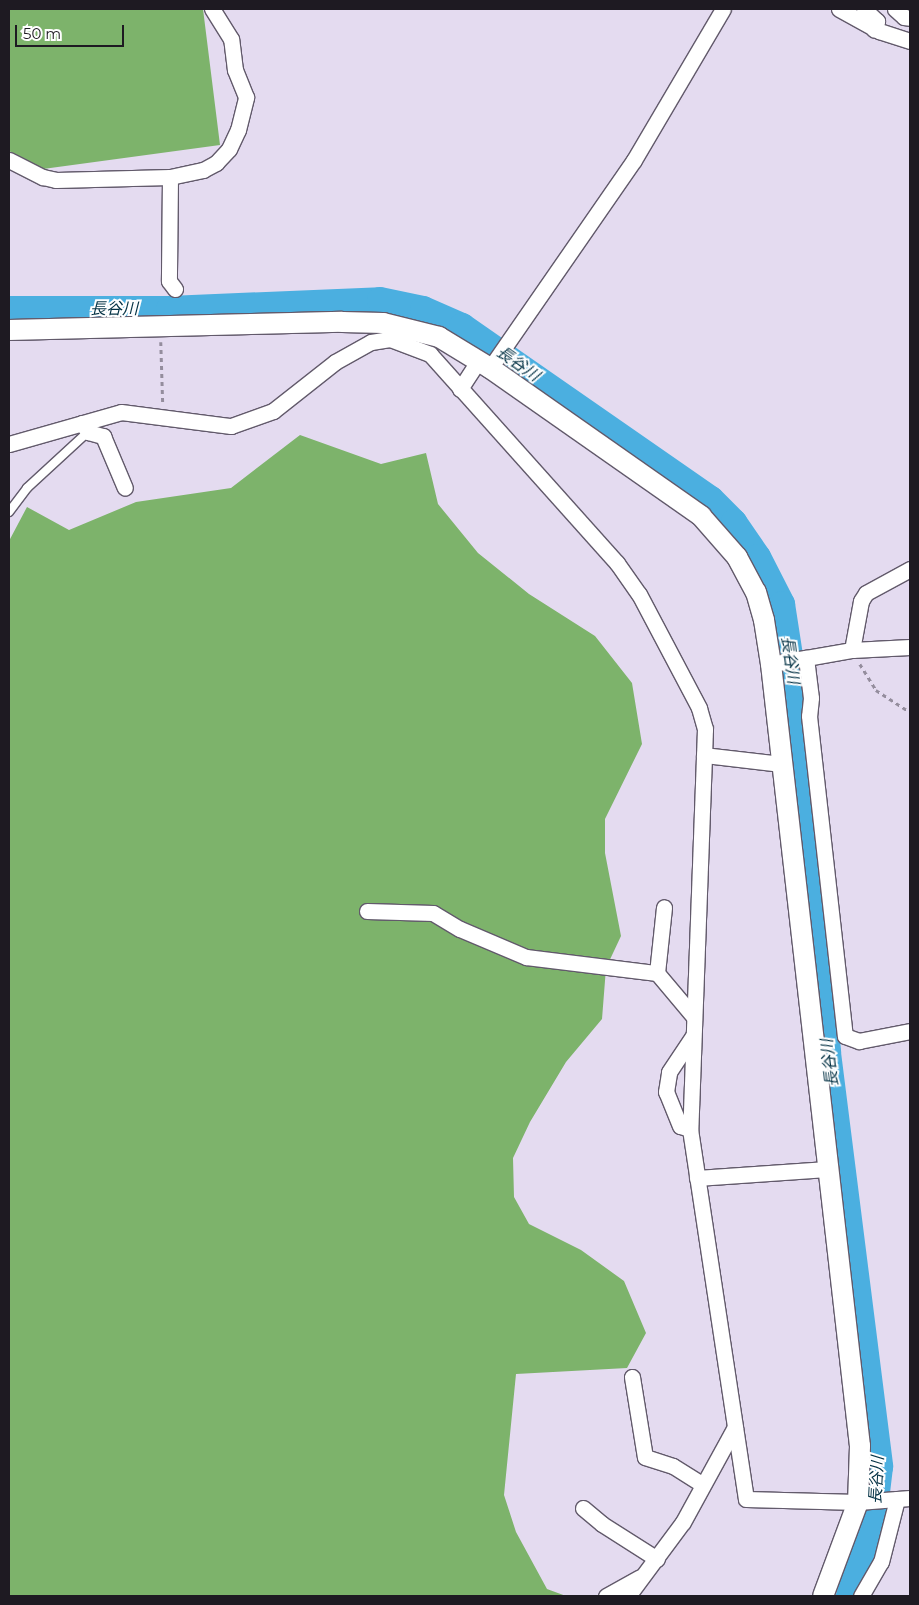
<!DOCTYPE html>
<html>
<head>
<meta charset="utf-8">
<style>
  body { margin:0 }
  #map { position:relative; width:919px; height:1605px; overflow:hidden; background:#e4dbf0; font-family:Montserrat,"Noto Sans JP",sans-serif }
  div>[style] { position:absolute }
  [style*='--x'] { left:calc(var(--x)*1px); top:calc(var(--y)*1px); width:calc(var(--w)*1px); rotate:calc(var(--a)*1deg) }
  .forest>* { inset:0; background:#7db36b }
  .river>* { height:26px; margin:-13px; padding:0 13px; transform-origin:13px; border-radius:13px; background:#4bafe0 }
  .path>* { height:2.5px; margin-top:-1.25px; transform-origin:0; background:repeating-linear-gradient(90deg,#948d9d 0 4px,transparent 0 8px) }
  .roads { filter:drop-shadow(1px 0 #625a6b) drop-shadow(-1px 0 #625a6b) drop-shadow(0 1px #625a6b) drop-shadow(0 -1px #625a6b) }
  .service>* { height:8px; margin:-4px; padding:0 4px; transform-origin:4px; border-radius:4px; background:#fff }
  .minor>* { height:15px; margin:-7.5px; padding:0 7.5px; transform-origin:7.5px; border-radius:7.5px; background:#fff }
  .tertiary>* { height:20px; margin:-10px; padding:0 10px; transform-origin:10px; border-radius:10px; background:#fff }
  span { translate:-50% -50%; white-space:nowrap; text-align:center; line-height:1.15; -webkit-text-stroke:4px #fff; paint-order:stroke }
  .water-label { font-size:16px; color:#043245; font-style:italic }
  .frame { position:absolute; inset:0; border:10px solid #1e1a22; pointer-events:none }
  .scale { position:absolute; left:15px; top:25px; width:109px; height:22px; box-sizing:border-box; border:2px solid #1e1a22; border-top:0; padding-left:6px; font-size:15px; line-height:18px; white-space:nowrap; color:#1e1a22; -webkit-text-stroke:4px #fff; paint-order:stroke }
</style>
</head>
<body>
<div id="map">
  <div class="forest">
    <i style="clip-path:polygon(9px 9px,203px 9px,220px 145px,43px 169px,9px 151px)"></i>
    <i style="clip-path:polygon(300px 435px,381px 464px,426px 453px,438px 504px,478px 553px,529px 594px,595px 636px,632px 683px,642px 744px,605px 819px,605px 853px,621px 936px,606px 968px,602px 1019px,566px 1062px,530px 1122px,513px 1158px,514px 1197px,529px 1224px,581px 1250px,624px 1281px,646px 1333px,627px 1368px,516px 1374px,504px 1495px,516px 1532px,547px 1589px,566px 1596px,9px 1596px,9px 541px,27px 507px,69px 530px,136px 502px,231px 488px)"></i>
  </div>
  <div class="river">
    <i style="--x:9;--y:309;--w:160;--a:0"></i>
    <i style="--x:169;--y:309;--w:211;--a:-2.4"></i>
    <i style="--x:380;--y:300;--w:44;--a:11.8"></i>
    <i style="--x:423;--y:309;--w:43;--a:23.6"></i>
    <i style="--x:462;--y:326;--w:303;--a:34.8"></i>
    <i style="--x:711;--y:499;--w:33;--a:45"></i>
    <i style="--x:734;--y:522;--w:42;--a:55.6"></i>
    <i style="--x:758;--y:557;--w:53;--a:62.9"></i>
    <i style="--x:782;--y:604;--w:85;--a:81.2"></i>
    <i style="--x:795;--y:688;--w:366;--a:84.8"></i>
    <i style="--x:828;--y:1053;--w:417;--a:82.8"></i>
    <i style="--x:880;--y:1467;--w:50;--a:96.8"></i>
    <i style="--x:874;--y:1517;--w:83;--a:107.6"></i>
  </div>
  <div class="path">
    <i style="--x:161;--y:342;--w:62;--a:88.2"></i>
    <i style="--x:860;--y:664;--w:31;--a:58"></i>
    <i style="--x:876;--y:690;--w:40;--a:32.9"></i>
  </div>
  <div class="roads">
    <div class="service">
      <i style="--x:9;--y:512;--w:30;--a:-53"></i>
      <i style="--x:27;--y:488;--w:83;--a:-42.6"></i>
    </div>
    <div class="minor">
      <i style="--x:839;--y:9;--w:46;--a:28.8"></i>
      <i style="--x:879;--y:31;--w:33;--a:18"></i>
      <i style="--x:864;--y:9;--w:18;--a:43"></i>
      <i style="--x:877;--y:21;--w:9;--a:111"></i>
      <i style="--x:895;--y:9;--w:12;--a:42"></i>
      <i style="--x:904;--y:17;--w:6;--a:9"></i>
      <i style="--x:9;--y:160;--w:38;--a:27"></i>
      <i style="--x:43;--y:177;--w:13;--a:13"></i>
      <i style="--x:56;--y:180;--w:114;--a:-1.5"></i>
      <i style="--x:170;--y:177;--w:34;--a:-12"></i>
      <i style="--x:203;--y:170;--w:15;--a:-28"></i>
      <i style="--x:216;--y:163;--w:19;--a:-47"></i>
      <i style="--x:229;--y:149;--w:21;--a:-65"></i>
      <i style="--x:238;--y:130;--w:34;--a:-76"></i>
      <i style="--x:246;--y:97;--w:29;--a:-112"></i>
      <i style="--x:235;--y:70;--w:31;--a:-97"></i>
      <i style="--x:231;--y:39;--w:36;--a:-122"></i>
      <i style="--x:170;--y:177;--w:104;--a:90.6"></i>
      <i style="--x:169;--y:281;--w:10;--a:53"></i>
      <i style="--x:490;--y:368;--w:253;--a:-55.3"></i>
      <i style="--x:634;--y:160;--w:175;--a:-59.5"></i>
      <i style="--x:460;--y:389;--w:33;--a:-57"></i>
      <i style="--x:82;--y:423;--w:11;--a:56"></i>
      <i style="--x:88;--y:432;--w:16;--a:15"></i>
      <i style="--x:103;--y:436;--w:56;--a:67.1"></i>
      <i style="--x:9;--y:444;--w:116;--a:-15.9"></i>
      <i style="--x:121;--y:412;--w:111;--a:7.3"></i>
      <i style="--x:231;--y:426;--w:45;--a:-19.7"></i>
      <i style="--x:273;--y:411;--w:79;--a:-38.3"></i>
      <i style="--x:335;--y:362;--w:41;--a:-29.1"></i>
      <i style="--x:371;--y:342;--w:19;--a:-9"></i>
      <i style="--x:390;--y:339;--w:43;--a:20.6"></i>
      <i style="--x:430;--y:354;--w:280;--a:48.2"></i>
      <i style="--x:617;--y:563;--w:38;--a:55"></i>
      <i style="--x:639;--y:594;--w:129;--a:62.2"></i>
      <i style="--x:699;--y:708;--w:22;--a:74"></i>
      <i style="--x:705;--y:729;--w:400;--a:92.1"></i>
      <i style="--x:690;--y:1129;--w:374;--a:81.4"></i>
      <i style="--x:746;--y:1499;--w:112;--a:1.5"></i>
      <i style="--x:858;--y:1502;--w:52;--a:-4.4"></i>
      <i style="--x:852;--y:650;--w:50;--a:-79.6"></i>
      <i style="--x:861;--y:601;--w:9;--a:-58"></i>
      <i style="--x:866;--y:593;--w:50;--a:-28.6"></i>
      <i style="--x:806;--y:658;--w:47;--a:-9.9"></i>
      <i style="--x:852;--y:650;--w:58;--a:-3"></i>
      <i style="--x:771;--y:664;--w:36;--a:-10"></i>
      <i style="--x:806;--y:658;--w:40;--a:82.9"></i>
      <i style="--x:811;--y:698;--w:18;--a:96"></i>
      <i style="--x:809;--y:716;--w:322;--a:83.6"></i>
      <i style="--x:845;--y:1036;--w:15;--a:20"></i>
      <i style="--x:859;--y:1041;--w:52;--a:-11.1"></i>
      <i style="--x:704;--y:755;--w:79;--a:6.6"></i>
      <i style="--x:367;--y:911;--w:66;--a:1.7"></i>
      <i style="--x:433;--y:913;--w:31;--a:31"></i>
      <i style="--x:460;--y:929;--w:72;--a:23"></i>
      <i style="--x:526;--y:957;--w:132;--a:7"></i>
      <i style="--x:657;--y:973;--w:57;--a:49.9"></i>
      <i style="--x:657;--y:973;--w:66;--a:-83.9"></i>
      <i style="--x:690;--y:1129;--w:10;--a:-163"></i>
      <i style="--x:680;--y:1126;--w:37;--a:-112"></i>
      <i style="--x:666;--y:1092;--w:20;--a:-81"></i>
      <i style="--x:669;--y:1072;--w:43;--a:-56.3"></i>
      <i style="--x:697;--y:1178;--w:130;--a:-4"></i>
      <i style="--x:632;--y:1377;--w:81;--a:80.8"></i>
      <i style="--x:645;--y:1457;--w:29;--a:18"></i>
      <i style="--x:673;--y:1466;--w:34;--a:32"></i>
      <i style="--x:583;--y:1508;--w:25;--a:40"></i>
      <i style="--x:602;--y:1524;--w:65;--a:32.5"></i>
      <i style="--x:606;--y:1596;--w:38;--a:-29"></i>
      <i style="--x:628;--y:1596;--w:92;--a:-53.4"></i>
      <i style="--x:683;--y:1522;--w:108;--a:-61.3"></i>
      <i style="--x:861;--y:1596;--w:39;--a:-60"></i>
      <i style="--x:881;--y:1562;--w:65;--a:-75.7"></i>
    </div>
    <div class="tertiary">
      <i style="--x:9;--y:330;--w:333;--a:-1.4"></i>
      <i style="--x:342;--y:322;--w:41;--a:1.4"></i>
      <i style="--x:383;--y:323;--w:58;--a:14"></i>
      <i style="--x:439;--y:337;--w:60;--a:31.3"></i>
      <i style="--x:490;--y:368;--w:258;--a:35"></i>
      <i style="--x:701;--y:516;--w:55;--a:48.7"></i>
      <i style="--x:737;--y:557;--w:40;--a:62"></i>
      <i style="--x:756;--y:592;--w:29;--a:74"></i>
      <i style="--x:764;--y:620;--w:45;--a:81"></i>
      <i style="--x:771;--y:664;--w:787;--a:83.51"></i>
      <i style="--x:860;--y:1446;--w:56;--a:92"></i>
      <i style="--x:858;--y:1502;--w:100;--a:110.4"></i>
    </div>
  </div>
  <div class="water-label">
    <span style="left:114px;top:309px">長谷川</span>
    <span style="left:518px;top:364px;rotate:35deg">長谷川</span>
    <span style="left:790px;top:660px;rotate:82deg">長谷川</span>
    <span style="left:830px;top:1063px;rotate:-97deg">長谷川</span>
    <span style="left:877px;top:1480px;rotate:-87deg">長谷川</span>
  </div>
  <div class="frame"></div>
  <div class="scale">50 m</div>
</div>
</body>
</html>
